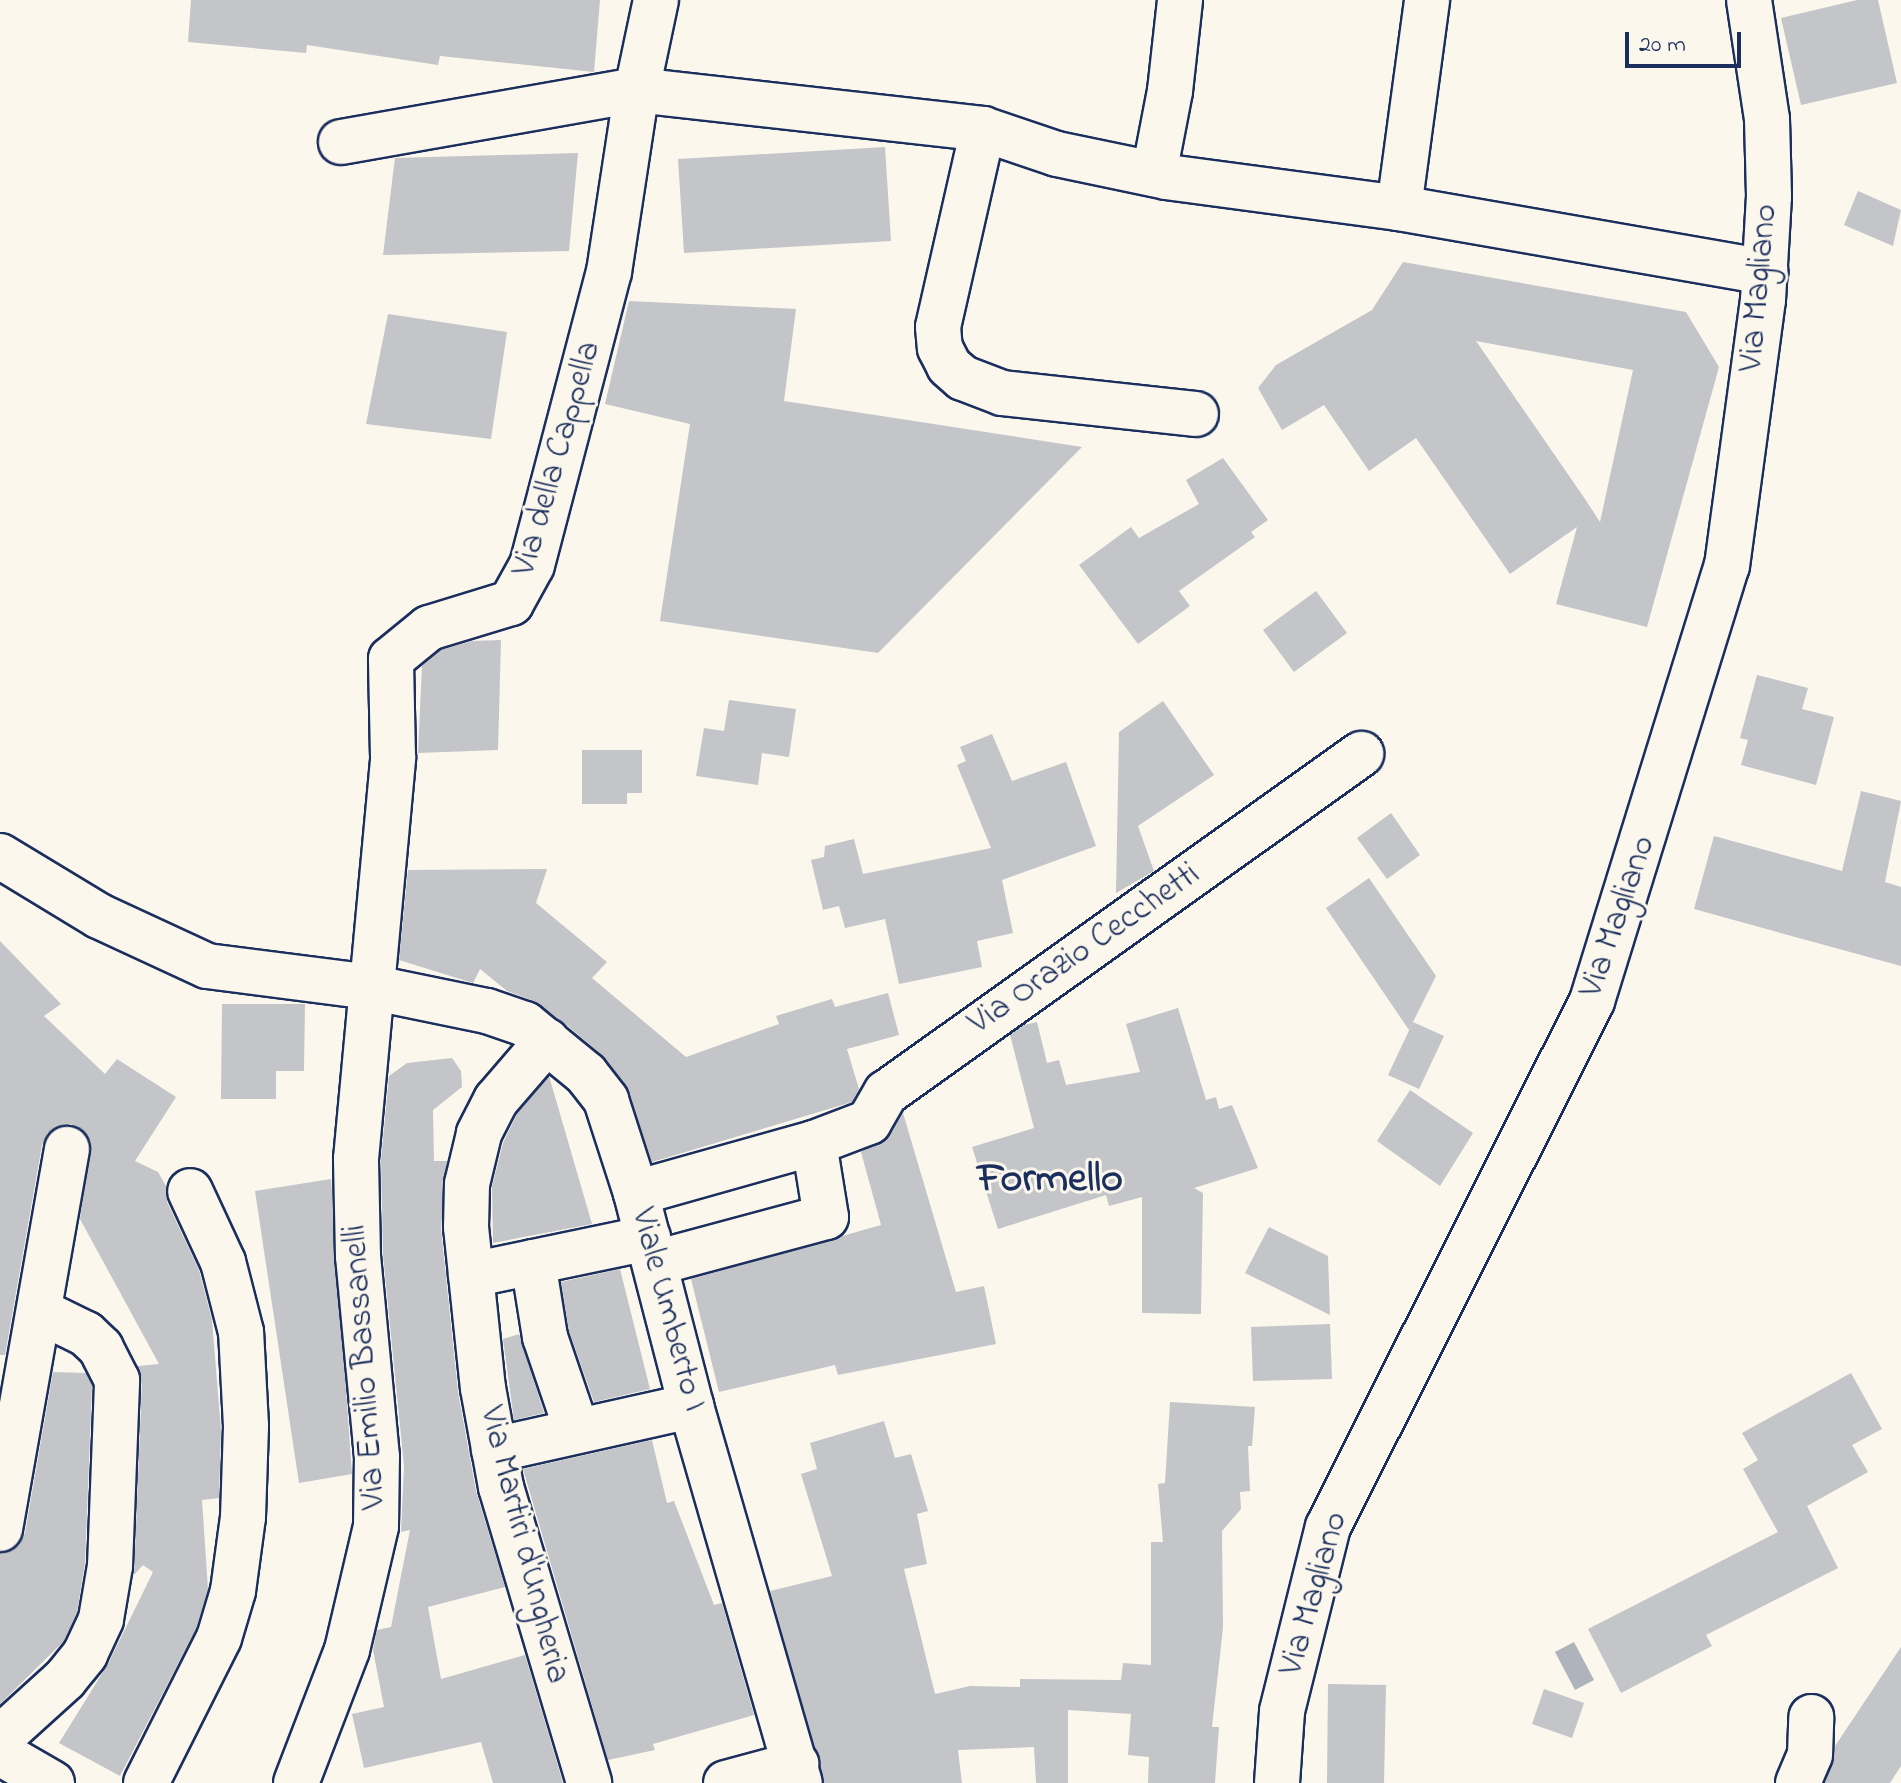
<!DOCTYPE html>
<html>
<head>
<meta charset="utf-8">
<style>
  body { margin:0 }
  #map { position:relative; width:1901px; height:1783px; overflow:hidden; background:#fbf7ec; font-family:"Indie Flower",sans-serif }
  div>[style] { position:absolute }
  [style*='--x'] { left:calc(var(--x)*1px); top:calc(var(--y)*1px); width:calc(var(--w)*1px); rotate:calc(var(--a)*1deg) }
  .water>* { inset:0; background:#afb3bb }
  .building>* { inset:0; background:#c3c5c9 }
  .roads { filter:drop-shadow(2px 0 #1b2f5e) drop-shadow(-2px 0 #1b2f5e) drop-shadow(0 2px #1b2f5e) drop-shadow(0 -2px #1b2f5e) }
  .minor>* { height:44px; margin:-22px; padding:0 22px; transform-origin:22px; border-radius:22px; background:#fbf7ec }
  span { translate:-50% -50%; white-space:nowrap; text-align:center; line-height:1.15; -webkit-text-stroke:6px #fbf7ec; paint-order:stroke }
  .street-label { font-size:34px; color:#1b2f5e }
  .district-label { font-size:42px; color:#1b2f5e; font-weight:700 }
  .scale { position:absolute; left:1625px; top:32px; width:116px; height:36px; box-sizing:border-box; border:4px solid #1b2f5e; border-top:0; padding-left:10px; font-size:24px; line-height:28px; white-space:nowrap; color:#1b2f5e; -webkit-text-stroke:6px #fbf7ec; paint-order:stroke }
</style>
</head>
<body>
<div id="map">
  <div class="water">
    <i style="clip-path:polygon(1574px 1642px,1594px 1680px,1575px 1690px,1555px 1652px)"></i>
  </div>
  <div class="building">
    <i style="clip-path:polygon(191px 0,600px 0,594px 72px,440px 56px,438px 65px,307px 45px,306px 53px,188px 42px)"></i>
    <i style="clip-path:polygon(1857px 0,1878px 0,1897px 83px,1801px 105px,1781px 18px)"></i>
    <i style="clip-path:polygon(885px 147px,891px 241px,684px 253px,678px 159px)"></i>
    <i style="clip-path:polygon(578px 153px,569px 251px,383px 255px,395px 158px)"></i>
    <i style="clip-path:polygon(1858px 191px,1901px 210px,1893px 246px,1844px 225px)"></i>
    <i style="clip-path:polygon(evenodd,1403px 262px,1686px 312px,1719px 367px,1647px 627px,1556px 604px,1577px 527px,1510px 574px,1416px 438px,1369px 471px,1324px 405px,1282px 430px,1258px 388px,1276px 365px,1372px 310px,1403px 262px,1476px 341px,1633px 370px,1600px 522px,1585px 499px,1476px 341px)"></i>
    <i style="clip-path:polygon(629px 301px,796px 309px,784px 401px,1082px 447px,878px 653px,660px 621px,690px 424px,605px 404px)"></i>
    <i style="clip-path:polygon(388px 314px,507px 332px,491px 439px,366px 424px)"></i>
    <i style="clip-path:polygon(1223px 458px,1268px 520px,1251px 532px,1255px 537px,1179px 591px,1190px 606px,1138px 644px,1079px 565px,1131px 527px,1139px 538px,1199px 504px,1186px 480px)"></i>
    <i style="clip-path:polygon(1316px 591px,1347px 633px,1294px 672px,1263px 630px)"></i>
    <i style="clip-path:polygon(501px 640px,498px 750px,418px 753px,422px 666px,441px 650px,472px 641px)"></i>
    <i style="clip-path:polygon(1757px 675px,1808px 688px,1802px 709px,1834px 717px,1816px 785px,1741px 765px,1748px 740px,1740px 738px)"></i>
    <i style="clip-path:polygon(729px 700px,796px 709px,789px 757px,762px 753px,758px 785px,696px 776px,704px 728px,724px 731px)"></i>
    <i style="clip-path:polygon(1163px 701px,1214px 775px,1138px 826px,1154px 871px,1116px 893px,1119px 732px)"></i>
    <i style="clip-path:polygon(992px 734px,1012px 781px,1066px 762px,1096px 846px,1002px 880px,1013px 933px,977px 941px,982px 967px,899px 984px,885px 919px,845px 928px,839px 906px,823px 910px,811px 860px,824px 857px,825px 846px,854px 839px,863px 874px,991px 848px,957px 765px,966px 761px,960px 747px)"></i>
    <i style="clip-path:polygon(582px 750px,642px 750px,642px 793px,627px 793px,627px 804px,582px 804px)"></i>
    <i style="clip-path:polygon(1861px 791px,1901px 801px,1885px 882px,1901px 887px,1901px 966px,1694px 909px,1714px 836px,1842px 871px)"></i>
    <i style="clip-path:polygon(1391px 813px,1420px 855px,1387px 879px,1357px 838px)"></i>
    <i style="clip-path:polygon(547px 869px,536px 903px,607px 962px,592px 978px,686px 1057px,779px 1024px,776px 1016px,832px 999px,835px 1007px,888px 993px,899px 1035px,847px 1049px,859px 1089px,852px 1102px,652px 1162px,626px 1085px,602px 1055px,563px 1022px,534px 1001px,507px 991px,480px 969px,473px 983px,399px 960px,408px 870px)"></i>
    <i style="clip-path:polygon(1369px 878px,1436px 976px,1409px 1030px,1326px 908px)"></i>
    <i style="clip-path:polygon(0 941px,61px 1004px,44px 1016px,105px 1074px,117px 1059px,176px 1097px,135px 1161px,158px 1172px,166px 1186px,167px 1202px,199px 1270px,212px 1320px,221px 1430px,219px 1498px,202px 1500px,208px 1589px,196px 1629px,120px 1776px,59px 1743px,108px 1664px,153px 1572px,143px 1565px,134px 1575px,142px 1381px,138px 1366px,159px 1364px,80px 1219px,91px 1141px,71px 1124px,48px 1132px,42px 1145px,5px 1355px,0 1355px)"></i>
    <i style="clip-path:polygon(222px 1004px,305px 1004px,304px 1071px,276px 1071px,276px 1099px,221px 1099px)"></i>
    <i style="clip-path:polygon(1178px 1008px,1206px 1100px,1216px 1097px,1219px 1109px,1232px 1105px,1258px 1168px,1194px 1188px,1203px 1193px,1201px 1314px,1142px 1313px,1142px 1197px,1109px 1206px,1106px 1195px,998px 1229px,972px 1147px,1034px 1128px,1010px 1035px,1024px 1025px,1037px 1022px,1047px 1063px,1059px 1060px,1066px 1085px,1140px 1072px,1126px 1024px)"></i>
    <i style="clip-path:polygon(1413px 1022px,1444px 1036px,1419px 1089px,1388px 1075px)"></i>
    <i style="clip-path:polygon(452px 1058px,461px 1071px,462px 1087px,433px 1110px,434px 1161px,447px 1161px,441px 1229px,458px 1392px,476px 1491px,505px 1587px,428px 1607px,441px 1679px,525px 1655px,563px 1783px,493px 1783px,481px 1742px,364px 1768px,352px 1714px,384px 1707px,373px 1650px,377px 1630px,391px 1627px,410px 1530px,401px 1532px,404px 1466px,383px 1255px,381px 1160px,389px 1076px,407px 1063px)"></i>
    <i style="clip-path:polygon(549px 1076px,592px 1224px,493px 1243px,492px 1187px,503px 1143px,517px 1114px)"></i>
    <i style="clip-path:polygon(1410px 1090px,1473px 1133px,1440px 1186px,1377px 1141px)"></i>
    <i style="clip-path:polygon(903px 1113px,956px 1292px,984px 1286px,996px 1344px,838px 1375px,835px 1365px,719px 1392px,691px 1279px,881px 1225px,861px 1152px,890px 1135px)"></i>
    <i style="clip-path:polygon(331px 1179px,352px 1474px,299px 1483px,255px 1191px)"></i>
    <i style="clip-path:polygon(1269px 1227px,1328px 1256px,1330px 1315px,1245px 1273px)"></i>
    <i style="clip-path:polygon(620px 1269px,650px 1389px,594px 1402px,569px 1331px,561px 1282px)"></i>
    <i style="clip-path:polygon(1330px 1324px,1332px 1379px,1253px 1381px,1251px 1327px)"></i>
    <i style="clip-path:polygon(519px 1334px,544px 1413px,514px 1420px,503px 1339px)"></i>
    <i style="clip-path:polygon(53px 1372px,86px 1373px,92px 1385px,85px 1563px,77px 1612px,64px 1641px,0 1704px,0 1553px,19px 1546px,25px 1533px)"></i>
    <i style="clip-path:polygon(1851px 1373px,1882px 1429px,1852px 1445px,1868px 1472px,1807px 1506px,1838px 1568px,1706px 1635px,1712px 1646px,1621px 1693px,1588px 1629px,1778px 1532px,1743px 1469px,1758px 1460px,1742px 1433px)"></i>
    <i style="clip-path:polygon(1170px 1402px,1255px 1407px,1252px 1446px,1248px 1446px,1250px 1491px,1240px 1492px,1241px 1509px,1222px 1531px,1223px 1628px,1212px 1727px,1219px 1727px,1215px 1783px,1148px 1783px,1149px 1757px,1128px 1755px,1131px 1714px,1068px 1710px,1068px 1783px,1036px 1783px,1034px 1747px,958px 1750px,962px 1783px,824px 1783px,770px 1591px,832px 1576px,801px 1474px,817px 1469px,810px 1443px,884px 1421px,895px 1458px,911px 1454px,928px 1511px,917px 1514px,927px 1564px,904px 1569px,935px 1694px,970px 1686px,1020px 1687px,1020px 1679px,1121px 1680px,1123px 1663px,1151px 1665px,1151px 1542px,1163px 1542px,1158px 1484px,1165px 1483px)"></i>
    <i style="clip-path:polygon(652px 1440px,667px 1503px,674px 1501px,714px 1605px,722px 1603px,754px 1715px,653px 1744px,655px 1750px,608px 1760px,523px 1469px)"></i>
    <i style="clip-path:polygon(1901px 1647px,1901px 1766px,1890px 1783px,1825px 1783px,1835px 1746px)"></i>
    <i style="clip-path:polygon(1328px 1684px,1386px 1685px,1384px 1783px,1327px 1783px)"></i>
    <i style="clip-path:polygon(1544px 1689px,1584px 1703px,1572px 1738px,1532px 1724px)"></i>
  </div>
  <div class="roads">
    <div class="minor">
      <i style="--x:983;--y:129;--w:78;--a:18.7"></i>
      <i style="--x:1057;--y:154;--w:112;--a:11.8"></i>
      <i style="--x:1167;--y:177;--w:234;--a:7.6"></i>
      <i style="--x:1399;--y:208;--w:372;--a:9.9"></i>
      <i style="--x:341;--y:142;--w:301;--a:-10"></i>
      <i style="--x:637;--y:90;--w:92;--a:-78.1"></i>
      <i style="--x:1154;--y:174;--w:85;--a:-79.1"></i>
      <i style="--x:1170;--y:91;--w:92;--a:-83.7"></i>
      <i style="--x:1399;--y:208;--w:210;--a:-82.3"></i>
      <i style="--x:0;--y:856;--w:116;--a:31.2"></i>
      <i style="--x:99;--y:916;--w:119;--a:24.8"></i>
      <i style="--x:207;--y:966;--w:164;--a:7.3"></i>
      <i style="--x:370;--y:987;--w:119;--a:11.6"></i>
      <i style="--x:487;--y:1011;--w:40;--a:18.9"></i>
      <i style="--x:525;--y:1024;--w:79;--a:39.3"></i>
      <i style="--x:586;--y:1074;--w:33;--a:52"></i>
      <i style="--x:606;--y:1100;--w:98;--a:72.1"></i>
      <i style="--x:636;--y:1193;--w:220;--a:75.5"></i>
      <i style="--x:691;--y:1406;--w:392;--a:73.9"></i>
      <i style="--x:547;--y:1041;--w:78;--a:130.8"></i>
      <i style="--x:496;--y:1100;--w:38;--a:117"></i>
      <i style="--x:479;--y:1134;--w:51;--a:103.5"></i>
      <i style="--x:467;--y:1184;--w:43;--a:91.3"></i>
      <i style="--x:466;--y:1227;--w:162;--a:84"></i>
      <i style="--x:483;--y:1388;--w:101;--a:79.7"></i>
      <i style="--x:501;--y:1487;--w:309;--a:73.4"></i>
      <i style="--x:814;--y:1143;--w:59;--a:-20.9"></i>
      <i style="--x:869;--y:1122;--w:34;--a:-60"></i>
      <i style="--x:886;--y:1093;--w:584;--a:-35.51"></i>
      <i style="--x:636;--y:1193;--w:185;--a:-15.7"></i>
      <i style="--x:814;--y:1143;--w:75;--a:80.8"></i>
      <i style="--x:826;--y:1217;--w:176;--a:164.9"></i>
      <i style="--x:533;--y:1262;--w:76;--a:80.9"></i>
      <i style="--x:545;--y:1337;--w:99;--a:71.2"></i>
      <i style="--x:471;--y:1275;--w:181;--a:-11.8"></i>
      <i style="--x:494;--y:1450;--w:202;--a:-12.6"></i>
      <i style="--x:0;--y:1529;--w:386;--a:-80"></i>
      <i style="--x:0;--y:1738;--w:88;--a:-42.2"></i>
      <i style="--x:65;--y:1679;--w:32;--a:-51"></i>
      <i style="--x:85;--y:1654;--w:38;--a:-65"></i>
      <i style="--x:101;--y:1619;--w:54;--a:-80.4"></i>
      <i style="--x:110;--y:1566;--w:186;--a:-87.8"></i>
      <i style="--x:117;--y:1380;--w:36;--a:-117"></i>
      <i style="--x:101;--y:1348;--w:21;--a:-137"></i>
      <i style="--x:86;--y:1334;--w:50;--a:-153.9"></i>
      <i style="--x:0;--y:1753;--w:60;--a:30"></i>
      <i style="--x:146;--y:1783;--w:162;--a:-63.3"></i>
      <i style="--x:219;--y:1638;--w:49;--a:-73.4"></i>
      <i style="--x:233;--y:1591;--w:75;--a:-82.3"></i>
      <i style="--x:243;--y:1517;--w:91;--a:-88.1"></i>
      <i style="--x:246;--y:1426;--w:94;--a:-93"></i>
      <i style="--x:241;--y:1332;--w:72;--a:-104.4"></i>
      <i style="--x:223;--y:1262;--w:78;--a:-114.9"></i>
      <i style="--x:296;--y:1783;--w:142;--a:-69"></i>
      <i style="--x:347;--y:1650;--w:127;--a:-76.8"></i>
      <i style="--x:376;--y:1526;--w:69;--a:-89.2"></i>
      <i style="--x:377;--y:1457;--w:202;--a:-95.4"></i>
      <i style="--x:358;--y:1256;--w:97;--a:-91.2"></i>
      <i style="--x:356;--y:1159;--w:404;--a:-84.7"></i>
      <i style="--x:393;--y:757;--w:98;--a:-91.2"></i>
      <i style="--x:391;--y:659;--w:49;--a:-39.2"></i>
      <i style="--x:429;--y:628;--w:86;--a:-17"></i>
      <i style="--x:511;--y:603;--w:43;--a:-61.1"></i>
      <i style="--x:532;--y:565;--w:303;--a:-75.3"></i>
      <i style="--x:609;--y:272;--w:184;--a:-81.3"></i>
      <i style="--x:637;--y:90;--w:348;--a:6.4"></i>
      <i style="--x:983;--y:129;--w:203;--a:102.8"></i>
      <i style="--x:938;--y:327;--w:21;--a:85"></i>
      <i style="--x:940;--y:348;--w:20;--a:63"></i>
      <i style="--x:949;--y:366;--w:18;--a:41"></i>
      <i style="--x:963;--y:378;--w:42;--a:21"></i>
      <i style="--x:1002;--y:393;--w:195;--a:6.2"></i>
      <i style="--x:726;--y:1783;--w:73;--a:-15.2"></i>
      <i style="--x:1277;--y:1783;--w:72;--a:-86"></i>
      <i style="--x:1282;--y:1711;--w:190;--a:-76"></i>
      <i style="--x:1328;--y:1527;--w:589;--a:-63.35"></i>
      <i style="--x:1592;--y:1001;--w:455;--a:-72.8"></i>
      <i style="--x:1727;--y:566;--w:268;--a:-82.3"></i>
      <i style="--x:1763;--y:300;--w:104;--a:-86.7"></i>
      <i style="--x:1769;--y:196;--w:77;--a:-91.5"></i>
      <i style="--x:1767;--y:119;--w:120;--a:-98.6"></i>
      <i style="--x:1798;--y:1783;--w:30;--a:-67"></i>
      <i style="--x:1810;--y:1755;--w:38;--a:-88"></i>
    </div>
  </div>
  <div class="street-label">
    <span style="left:1760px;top:288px;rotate:-85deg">Via Magliano</span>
    <span style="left:558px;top:459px;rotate:-74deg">Via della Cappella</span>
    <span style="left:1619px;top:917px;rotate:-71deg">Via Magliano</span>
    <span style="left:1085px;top:950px;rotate:-35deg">Via Orazio Cecchetti</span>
    <span style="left:667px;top:1310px;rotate:75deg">Viale Umberto I</span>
    <span style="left:366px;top:1367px;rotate:-94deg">Via Emilio Bassanelli</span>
    <span style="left:523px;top:1545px;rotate:76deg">Via Martiri d'Ungheria</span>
    <span style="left:1315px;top:1594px;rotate:-74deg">Via Magliano</span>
  </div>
  <div class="district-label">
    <span style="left:1050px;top:1180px">Formello</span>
  </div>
  <div class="scale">20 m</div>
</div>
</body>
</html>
